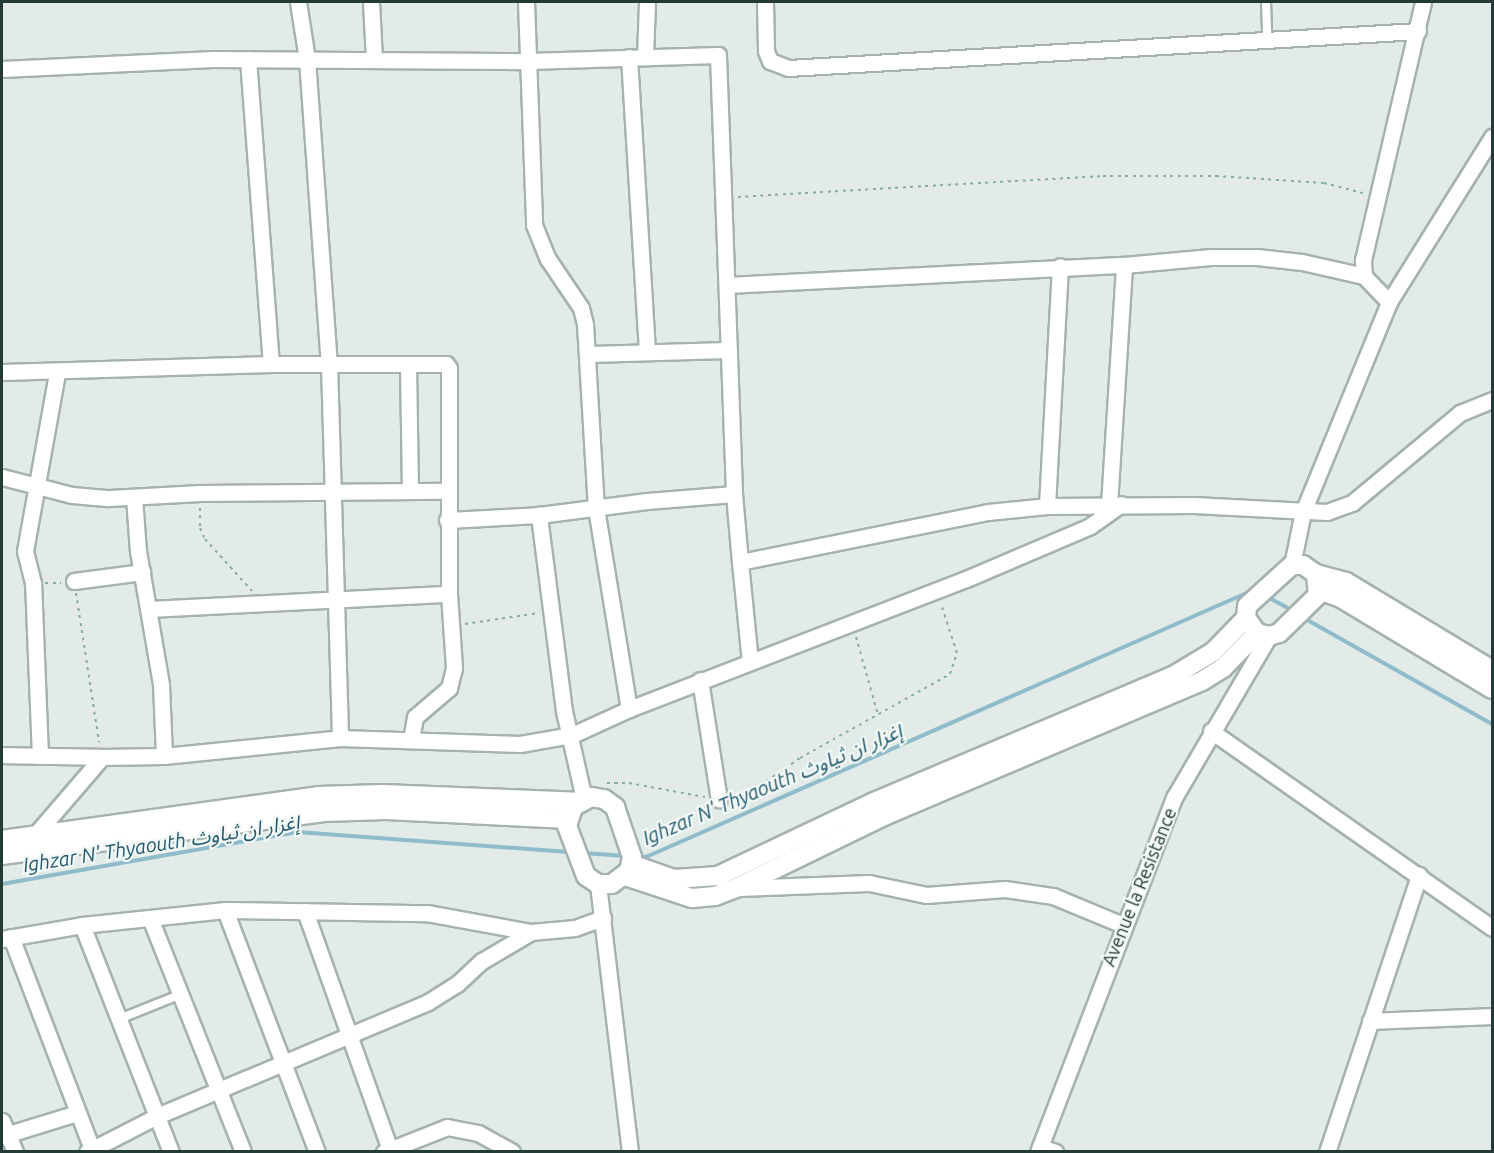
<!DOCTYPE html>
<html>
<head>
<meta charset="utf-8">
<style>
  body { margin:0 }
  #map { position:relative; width:1494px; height:1153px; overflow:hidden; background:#e2ebe8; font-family:Ubuntu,"Noto Sans Arabic",sans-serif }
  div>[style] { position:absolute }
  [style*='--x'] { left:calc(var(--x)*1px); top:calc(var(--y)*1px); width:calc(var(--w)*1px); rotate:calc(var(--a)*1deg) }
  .stream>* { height:4px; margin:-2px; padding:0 2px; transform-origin:2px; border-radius:2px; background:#8fbbcb }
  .path>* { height:2px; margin-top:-1px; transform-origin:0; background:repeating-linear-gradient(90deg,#86aba3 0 3px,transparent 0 7.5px) }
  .roads { filter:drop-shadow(2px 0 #a5b2af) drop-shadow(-2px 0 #a5b2af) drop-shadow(0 2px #a5b2af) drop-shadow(0 -2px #a5b2af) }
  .lane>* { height:8px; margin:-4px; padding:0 4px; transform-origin:4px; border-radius:4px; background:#fff }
  .street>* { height:15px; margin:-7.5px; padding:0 7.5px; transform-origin:7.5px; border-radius:7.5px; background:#fff }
  .secondary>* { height:18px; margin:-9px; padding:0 9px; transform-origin:9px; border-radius:9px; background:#fff }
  span { translate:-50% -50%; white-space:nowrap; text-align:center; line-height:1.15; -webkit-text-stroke:4.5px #f2f8f5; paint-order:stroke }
  .street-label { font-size:18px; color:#243a36 }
  .water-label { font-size:20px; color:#245b70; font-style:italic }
  .frame { position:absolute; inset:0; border:3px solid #243a36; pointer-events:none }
</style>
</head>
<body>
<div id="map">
  <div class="stream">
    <i style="--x:1266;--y:596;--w:31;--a:29"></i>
    <i style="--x:1302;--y:617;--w:218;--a:29.4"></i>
    <i style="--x:583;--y:853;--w:43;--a:4"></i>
    <i style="--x:637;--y:856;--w:9;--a:6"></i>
    <i style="--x:646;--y:857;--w:661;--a:-23.73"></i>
    <i style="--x:2;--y:884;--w:300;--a:-10"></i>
    <i style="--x:297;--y:832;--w:276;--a:4.2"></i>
  </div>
  <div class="path">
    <i style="--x:738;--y:197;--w:366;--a:-3.3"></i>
    <i style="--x:1103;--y:176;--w:113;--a:0"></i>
    <i style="--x:1216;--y:176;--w:108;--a:3.7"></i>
    <i style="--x:1324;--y:183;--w:40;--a:14.4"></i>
    <i style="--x:200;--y:508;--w:20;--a:90"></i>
    <i style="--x:200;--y:528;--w:12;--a:66"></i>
    <i style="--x:205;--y:539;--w:70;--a:47.9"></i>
    <i style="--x:45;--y:583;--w:16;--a:0"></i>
    <i style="--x:76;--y:593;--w:151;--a:81.2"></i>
    <i style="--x:465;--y:624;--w:75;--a:-8.5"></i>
    <i style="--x:856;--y:637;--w:81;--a:74.2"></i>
    <i style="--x:607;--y:783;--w:22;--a:0"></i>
    <i style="--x:629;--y:783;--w:77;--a:10.4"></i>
    <i style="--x:731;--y:800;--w:18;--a:-19"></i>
    <i style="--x:748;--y:794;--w:63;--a:-34.7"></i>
    <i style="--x:800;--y:758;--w:172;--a:-29.2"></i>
    <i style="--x:950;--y:674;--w:22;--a:-72"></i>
    <i style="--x:957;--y:653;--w:52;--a:-108.1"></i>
  </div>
  <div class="roads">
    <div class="lane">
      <i style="--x:1266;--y:2;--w:38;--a:88"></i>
      <i style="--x:119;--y:1019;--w:65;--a:-21.8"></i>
    </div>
    <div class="street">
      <i style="--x:298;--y:2;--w:58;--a:81"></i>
      <i style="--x:307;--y:59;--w:306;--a:85.9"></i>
      <i style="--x:329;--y:364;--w:374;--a:88.3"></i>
      <i style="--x:371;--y:2;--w:58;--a:87"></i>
      <i style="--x:526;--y:2;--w:223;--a:87.9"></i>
      <i style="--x:534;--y:225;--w:37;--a:68"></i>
      <i style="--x:548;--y:259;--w:59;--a:56"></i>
      <i style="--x:581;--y:308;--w:16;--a:76"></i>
      <i style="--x:585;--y:324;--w:184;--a:86.6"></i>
      <i style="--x:596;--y:508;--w:204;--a:80.7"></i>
      <i style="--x:629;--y:709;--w:361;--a:-21.1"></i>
      <i style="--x:966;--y:579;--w:135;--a:-23.1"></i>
      <i style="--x:1090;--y:526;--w:38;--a:-35"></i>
      <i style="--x:765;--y:2;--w:49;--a:88.8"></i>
      <i style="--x:766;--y:51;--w:11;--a:68"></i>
      <i style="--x:770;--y:61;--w:19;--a:21"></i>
      <i style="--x:788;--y:68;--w:631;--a:-3.36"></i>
      <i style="--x:629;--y:57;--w:295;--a:86.5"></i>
      <i style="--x:645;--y:57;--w:55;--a:-87.9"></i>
      <i style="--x:248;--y:59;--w:306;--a:85.7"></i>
      <i style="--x:2;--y:69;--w:211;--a:-2.7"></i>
      <i style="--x:213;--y:59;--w:316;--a:0.4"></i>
      <i style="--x:529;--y:61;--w:189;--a:-1.8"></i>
      <i style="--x:718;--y:55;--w:439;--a:87.9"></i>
      <i style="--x:727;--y:285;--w:398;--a:-2.9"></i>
      <i style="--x:1124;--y:265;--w:87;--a:-5.3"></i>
      <i style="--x:1211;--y:257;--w:46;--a:0"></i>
      <i style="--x:1257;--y:257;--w:45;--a:6.3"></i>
      <i style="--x:1302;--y:262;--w:64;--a:12.7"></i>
      <i style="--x:1389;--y:302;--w:36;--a:-134"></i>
      <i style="--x:1364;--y:276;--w:16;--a:-94"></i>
      <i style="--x:1363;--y:260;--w:265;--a:-76.9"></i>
      <i style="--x:588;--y:354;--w:141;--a:-1.6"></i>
      <i style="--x:408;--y:364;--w:126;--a:89.1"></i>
      <i style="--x:2;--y:372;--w:269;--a:-1.7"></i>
      <i style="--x:271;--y:364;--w:175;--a:0"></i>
      <i style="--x:446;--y:364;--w:5;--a:53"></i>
      <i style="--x:449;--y:368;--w:226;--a:90"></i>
      <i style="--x:449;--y:594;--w:74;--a:86.1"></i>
      <i style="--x:454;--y:668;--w:21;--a:104"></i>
      <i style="--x:449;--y:688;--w:45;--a:139.5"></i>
      <i style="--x:415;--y:717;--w:23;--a:100"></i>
      <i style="--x:2;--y:477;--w:72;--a:14.4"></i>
      <i style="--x:72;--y:495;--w:37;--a:5"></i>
      <i style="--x:109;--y:498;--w:91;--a:-3.1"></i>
      <i style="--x:200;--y:493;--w:247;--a:-0.5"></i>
      <i style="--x:134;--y:497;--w:54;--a:85.8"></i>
      <i style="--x:138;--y:551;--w:135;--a:80.2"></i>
      <i style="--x:161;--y:684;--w:72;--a:87.6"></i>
      <i style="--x:1109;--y:505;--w:240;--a:-86.4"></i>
      <i style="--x:1047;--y:506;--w:240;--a:-86.9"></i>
      <i style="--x:447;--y:520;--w:92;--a:-3.1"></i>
      <i style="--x:740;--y:562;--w:100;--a:84.3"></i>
      <i style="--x:1292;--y:565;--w:54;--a:-78.3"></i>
      <i style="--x:1303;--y:512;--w:227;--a:-67.7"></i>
      <i style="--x:1389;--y:302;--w:195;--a:-58"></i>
      <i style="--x:74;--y:581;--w:69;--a:-7.5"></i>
      <i style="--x:149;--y:609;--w:300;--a:-2.9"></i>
      <i style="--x:700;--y:680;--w:121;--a:81"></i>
      <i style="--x:1211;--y:731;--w:343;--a:35"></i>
      <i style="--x:2;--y:755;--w:100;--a:1.1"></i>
      <i style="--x:40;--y:756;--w:173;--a:-92.3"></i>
      <i style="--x:33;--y:583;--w:33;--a:-104"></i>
      <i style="--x:25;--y:551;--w:181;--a:-79.8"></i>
      <i style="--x:584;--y:799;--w:90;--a:-102.8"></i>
      <i style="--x:564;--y:711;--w:198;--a:-97.3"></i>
      <i style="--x:539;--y:515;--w:109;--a:-7.4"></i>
      <i style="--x:647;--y:501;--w:87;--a:-4.6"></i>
      <i style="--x:734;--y:494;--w:68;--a:85"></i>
      <i style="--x:740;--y:562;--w:253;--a:-11.4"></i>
      <i style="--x:988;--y:512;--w:59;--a:-5.8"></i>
      <i style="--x:1047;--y:506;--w:147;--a:-0.4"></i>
      <i style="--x:1194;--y:505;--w:133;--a:3"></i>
      <i style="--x:1327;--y:512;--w:27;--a:-20"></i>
      <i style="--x:1352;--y:503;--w:141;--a:-39.8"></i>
      <i style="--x:1460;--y:413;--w:35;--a:-22"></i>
      <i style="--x:35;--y:835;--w:103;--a:-49.3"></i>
      <i style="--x:102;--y:757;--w:62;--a:-0.9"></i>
      <i style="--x:164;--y:756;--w:177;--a:-5.8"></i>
      <i style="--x:340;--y:738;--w:180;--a:1.9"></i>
      <i style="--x:520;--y:744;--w:53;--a:-9.8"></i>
      <i style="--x:572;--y:735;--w:63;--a:-24.5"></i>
      <i style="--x:598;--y:884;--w:270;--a:83.2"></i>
      <i style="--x:739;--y:888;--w:130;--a:-2.2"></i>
      <i style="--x:869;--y:883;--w:58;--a:11.9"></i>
      <i style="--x:926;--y:895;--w:79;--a:-4.3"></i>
      <i style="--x:1005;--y:889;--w:49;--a:8.3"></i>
      <i style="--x:1053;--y:896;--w:76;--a:22.5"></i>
      <i style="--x:225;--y:910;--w:259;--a:69.2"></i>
      <i style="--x:305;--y:911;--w:256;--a:70.4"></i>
      <i style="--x:150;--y:918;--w:252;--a:68.3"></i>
      <i style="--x:82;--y:925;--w:244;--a:68.6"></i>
      <i style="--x:11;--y:937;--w:230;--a:69.1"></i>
      <i style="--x:2;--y:939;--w:81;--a:-9.9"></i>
      <i style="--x:82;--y:925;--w:144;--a:-6"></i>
      <i style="--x:225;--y:910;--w:202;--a:0.9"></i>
      <i style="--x:427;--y:913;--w:106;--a:10.4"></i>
      <i style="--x:531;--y:932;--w:44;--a:-5.2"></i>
      <i style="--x:575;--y:928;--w:30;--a:-20"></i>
      <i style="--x:1370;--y:1021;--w:122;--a:-2.3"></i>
      <i style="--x:2;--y:1121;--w:34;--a:67"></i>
      <i style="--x:2;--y:1136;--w:78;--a:-17"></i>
      <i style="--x:1040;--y:1147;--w:16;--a:18"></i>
      <i style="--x:87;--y:1152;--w:79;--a:-27.2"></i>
      <i style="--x:157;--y:1116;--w:294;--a:-22.8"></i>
      <i style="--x:428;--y:1002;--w:34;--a:-32"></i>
      <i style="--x:457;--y:984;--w:34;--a:-43"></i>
      <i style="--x:482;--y:961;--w:57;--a:-30.6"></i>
      <i style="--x:384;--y:1152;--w:68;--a:-21.6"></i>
      <i style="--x:447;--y:1127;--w:32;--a:11"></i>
      <i style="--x:478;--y:1133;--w:39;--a:29"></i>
      <i style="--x:1038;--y:1152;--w:381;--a:-69"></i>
      <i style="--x:1175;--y:796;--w:186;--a:-59.6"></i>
      <i style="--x:1327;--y:1152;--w:292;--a:-71.6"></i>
    </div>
    <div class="secondary">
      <i style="--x:1292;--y:565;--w:11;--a:0"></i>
      <i style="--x:1303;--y:565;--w:16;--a:35"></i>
      <i style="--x:1316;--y:574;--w:21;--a:85"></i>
      <i style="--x:1318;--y:595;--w:54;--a:135.7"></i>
      <i style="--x:1279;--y:633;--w:10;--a:163"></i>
      <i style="--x:1269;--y:636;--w:12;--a:-166"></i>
      <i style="--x:1257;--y:633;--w:19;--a:-126"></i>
      <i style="--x:1246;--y:618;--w:12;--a:-85"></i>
      <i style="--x:1247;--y:606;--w:61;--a:-42.3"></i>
      <i style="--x:1316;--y:574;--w:31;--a:15"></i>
      <i style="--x:1346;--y:582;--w:170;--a:31.1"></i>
      <i style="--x:1319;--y:590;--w:23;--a:20"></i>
      <i style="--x:1341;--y:598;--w:176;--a:31.1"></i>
      <i style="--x:591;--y:797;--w:13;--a:9"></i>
      <i style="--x:604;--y:799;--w:14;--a:36"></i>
      <i style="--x:615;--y:807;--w:53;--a:71.2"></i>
      <i style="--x:632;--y:857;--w:14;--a:102"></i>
      <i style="--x:629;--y:871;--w:21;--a:143"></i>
      <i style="--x:612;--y:884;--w:14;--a:180"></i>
      <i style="--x:598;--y:884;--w:14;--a:-146"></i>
      <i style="--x:586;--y:876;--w:53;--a:-110.8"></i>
      <i style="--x:567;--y:826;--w:20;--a:-72"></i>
      <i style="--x:573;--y:807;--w:21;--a:-29"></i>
      <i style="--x:2;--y:840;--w:319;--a:-7.9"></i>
      <i style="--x:318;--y:796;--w:65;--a:-1.8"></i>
      <i style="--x:383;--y:794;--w:195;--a:2.3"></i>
      <i style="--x:2;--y:855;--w:325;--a:-7.6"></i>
      <i style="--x:324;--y:812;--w:62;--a:-1.8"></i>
      <i style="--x:386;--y:810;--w:182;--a:2.8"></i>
      <i style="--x:631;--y:864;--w:46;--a:19.2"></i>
      <i style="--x:674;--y:879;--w:44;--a:-3.9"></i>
      <i style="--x:718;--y:876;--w:173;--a:-25.4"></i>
      <i style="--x:874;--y:802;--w:324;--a:-22.9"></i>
      <i style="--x:1173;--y:676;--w:47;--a:-31"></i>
      <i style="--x:1213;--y:652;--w:47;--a:-45.9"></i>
      <i style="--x:625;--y:876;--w:71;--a:18.2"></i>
      <i style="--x:692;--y:898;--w:23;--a:-5"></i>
      <i style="--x:715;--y:896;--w:22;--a:-21"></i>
      <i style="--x:736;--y:888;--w:165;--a:-25.9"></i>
      <i style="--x:884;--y:816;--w:345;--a:-23"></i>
      <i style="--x:1202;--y:681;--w:25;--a:-32"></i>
      <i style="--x:1223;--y:668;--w:49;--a:-45.8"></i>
    </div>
  </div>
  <div class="street-label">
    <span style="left:1139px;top:887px;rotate:-68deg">Avenue la Resistance</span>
  </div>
  <div class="water-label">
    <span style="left:772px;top:784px;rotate:-23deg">Ighzar N' Thyaouth إغزار ان ثياوث</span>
    <span style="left:161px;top:843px;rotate:-9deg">Ighzar N' Thyaouth إغزار ان ثياوث</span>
  </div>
  <div class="frame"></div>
</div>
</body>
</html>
